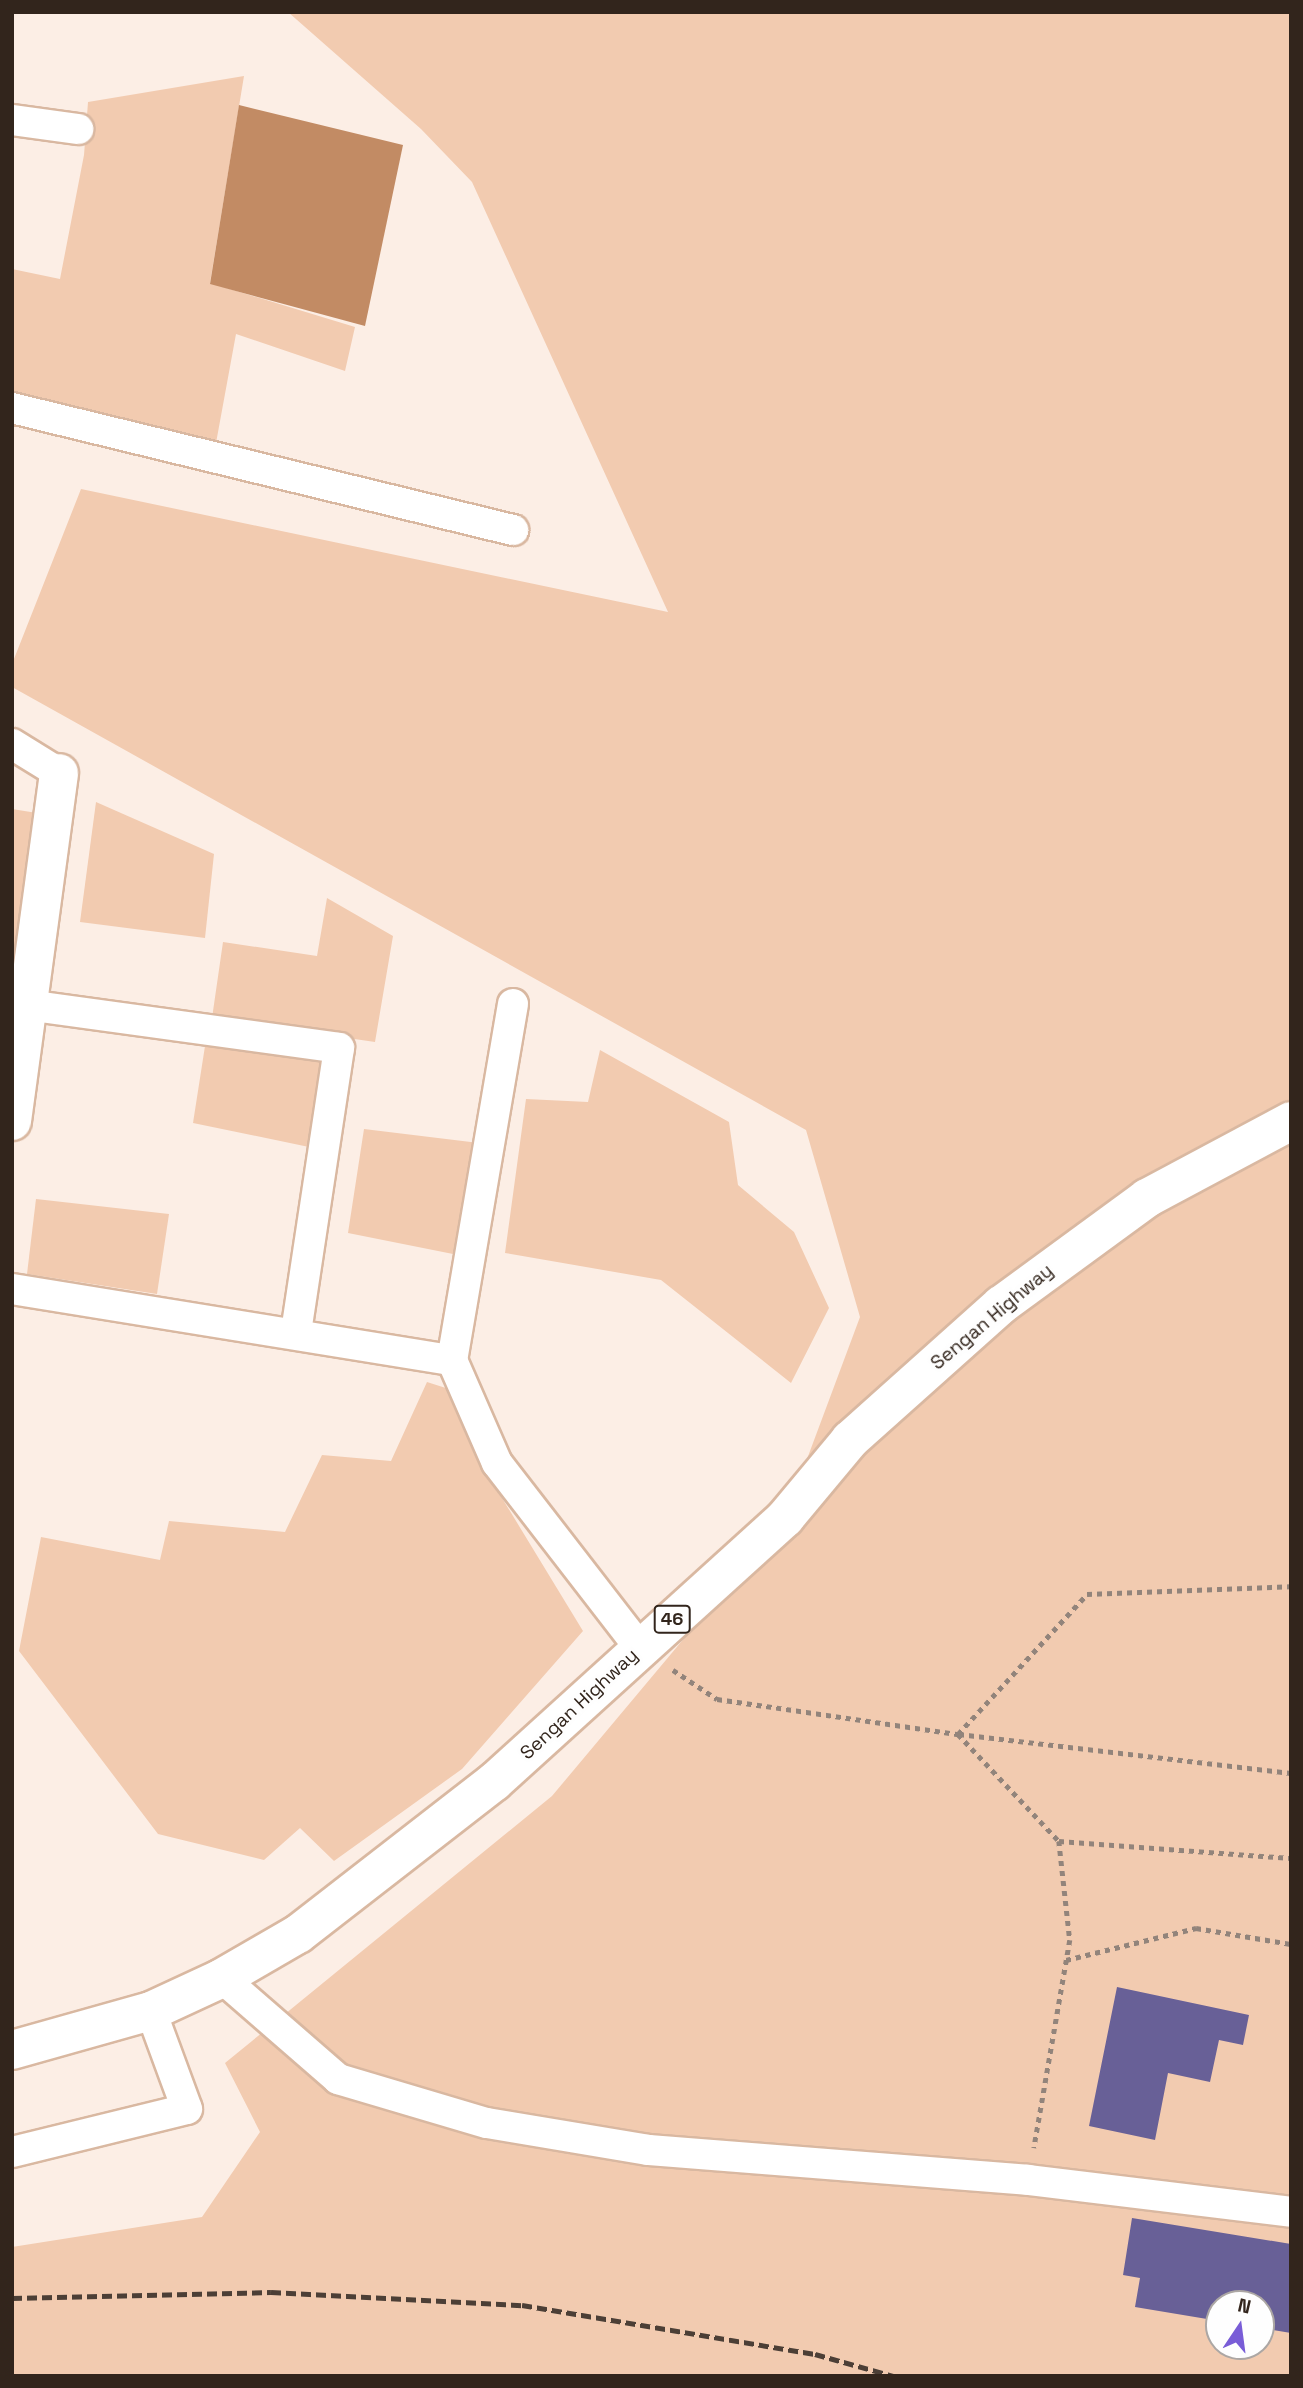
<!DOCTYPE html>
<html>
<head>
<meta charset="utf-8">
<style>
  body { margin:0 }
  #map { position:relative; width:1303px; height:2388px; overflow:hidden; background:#fceee5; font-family:"Space Grotesk",sans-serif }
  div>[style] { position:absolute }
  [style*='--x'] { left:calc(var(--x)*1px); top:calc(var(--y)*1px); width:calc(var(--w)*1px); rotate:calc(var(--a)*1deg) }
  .green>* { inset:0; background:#f2cbb0 }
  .water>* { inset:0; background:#c28b64 }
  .building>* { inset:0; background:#686097 }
  .path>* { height:4.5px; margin-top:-2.25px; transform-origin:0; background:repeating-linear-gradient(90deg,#92847b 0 5px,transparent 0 10px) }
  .roads { filter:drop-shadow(2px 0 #d9b8a1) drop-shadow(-2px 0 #d9b8a1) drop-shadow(0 2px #d9b8a1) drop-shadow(0 -2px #d9b8a1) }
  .street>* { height:30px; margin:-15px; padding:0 15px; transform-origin:15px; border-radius:15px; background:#fff }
  .secondary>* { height:38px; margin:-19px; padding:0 19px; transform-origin:19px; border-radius:19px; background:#fff }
  .highway>* { height:38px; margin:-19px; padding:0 19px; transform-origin:19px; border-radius:19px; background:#fff }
  .rail>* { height:5px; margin-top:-2.5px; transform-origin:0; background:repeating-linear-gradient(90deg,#4c3f36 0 10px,transparent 0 15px) }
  span { translate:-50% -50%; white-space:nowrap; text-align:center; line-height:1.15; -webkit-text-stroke:7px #fefefe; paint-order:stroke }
  .shield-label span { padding:2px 5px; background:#fefefe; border:2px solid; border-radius:5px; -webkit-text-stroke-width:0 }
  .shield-label { font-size:18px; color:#32251c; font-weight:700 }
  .street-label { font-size:19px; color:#32251c }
  .frame { position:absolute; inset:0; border:14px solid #32251c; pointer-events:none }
  .north { position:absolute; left:1205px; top:2290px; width:70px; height:70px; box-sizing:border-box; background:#fefefe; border:2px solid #aca7a4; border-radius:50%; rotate:13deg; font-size:19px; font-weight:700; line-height:28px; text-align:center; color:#32251c }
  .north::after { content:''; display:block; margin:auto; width:24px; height:32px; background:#795dd7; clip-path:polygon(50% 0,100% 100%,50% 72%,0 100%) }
</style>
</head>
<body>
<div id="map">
  <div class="green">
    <i style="clip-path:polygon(evenodd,288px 12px,1291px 12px,1291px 2376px,12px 2376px,12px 2247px,202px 2217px,260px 2132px,225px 2063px,552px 1796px,785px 1518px,860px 1317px,806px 1130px,12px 687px,12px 664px,81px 489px,668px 612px,472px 182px,421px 129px,288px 12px,1219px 2304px,1261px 2304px,1261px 2346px,1219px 2346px,1219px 2304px)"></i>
    <i style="clip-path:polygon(244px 76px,210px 283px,355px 327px,345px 371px,236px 334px,216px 443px,12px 393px,12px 269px,60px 279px,84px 155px,88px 102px)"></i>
    <i style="clip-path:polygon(96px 802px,214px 854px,205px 938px,80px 922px)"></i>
    <i style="clip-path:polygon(12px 809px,37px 813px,12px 992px)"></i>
    <i style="clip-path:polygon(327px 898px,393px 936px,375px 1042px,212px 1018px,223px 942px,317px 956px)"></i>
    <i style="clip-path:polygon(205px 1046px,323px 1062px,309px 1147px,193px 1123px)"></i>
    <i style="clip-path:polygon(600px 1050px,729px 1122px,738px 1185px,794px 1232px,829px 1308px,791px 1383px,661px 1280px,505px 1253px,526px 1099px,588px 1102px)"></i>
    <i style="clip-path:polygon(364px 1129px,479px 1143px,458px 1255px,348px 1233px)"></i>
    <i style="clip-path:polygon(36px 1199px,169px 1214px,157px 1294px,27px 1274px)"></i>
    <i style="clip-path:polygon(427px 1382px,452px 1390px,488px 1475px,583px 1631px,462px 1769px,334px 1861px,300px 1828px,264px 1860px,158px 1834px,19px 1651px,41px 1537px,160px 1560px,169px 1521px,285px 1532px,322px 1455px,391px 1461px)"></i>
  </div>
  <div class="water">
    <i style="clip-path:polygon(239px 105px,403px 145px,365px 326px,210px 284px)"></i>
  </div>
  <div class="building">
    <i style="clip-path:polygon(1117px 1987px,1249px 2015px,1243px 2045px,1219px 2040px,1210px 2082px,1168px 2073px,1155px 2140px,1089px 2126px)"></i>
    <i style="clip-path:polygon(1132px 2218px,1291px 2244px,1291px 2333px,1261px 2328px,1261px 2304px,1219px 2304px,1219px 2321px,1135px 2307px,1140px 2278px,1123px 2275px)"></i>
  </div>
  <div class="path">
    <i style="--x:673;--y:1670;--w:53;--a:33.4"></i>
    <i style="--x:717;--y:1699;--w:244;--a:8.3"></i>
    <i style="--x:958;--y:1734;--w:147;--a:46.7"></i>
    <i style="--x:1059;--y:1841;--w:100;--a:83.7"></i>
    <i style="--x:1070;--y:1940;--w:211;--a:99.8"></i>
    <i style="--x:958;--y:1734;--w:190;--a:-47.3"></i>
    <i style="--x:1087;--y:1594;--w:204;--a:-2.2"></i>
    <i style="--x:959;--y:1734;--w:334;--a:6.7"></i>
    <i style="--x:1059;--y:1841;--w:233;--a:4.2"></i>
    <i style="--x:1066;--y:1960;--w:134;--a:-13.8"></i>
    <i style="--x:1196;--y:1928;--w:96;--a:9.6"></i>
  </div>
  <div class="roads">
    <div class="street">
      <i style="--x:12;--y:120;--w:67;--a:7.8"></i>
      <i style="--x:12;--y:408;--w:516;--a:13.69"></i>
      <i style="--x:12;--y:744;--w:55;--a:31.7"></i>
      <i style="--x:12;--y:1003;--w:330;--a:7.8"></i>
      <i style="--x:339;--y:1048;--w:288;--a:98.6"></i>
      <i style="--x:513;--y:1004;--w:361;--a:99.7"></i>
      <i style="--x:452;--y:1360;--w:112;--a:66.4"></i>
      <i style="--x:497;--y:1463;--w:234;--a:52.3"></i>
      <i style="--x:12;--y:1289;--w:446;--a:9.2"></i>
      <i style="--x:222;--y:1978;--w:154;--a:41"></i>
      <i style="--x:338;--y:2079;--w:155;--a:16.5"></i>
      <i style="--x:487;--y:2123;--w:163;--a:9.5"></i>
      <i style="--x:648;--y:2150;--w:381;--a:4.5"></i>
      <i style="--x:1028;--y:2180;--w:265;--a:6.9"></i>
      <i style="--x:12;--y:2152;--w:180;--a:-13.8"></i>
      <i style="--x:187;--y:2109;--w:104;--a:-110.2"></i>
    </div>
    <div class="secondary">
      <i style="--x:12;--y:1121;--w:351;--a:-82.3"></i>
    </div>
    <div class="highway">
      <i style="--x:12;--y:2050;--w:144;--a:-15.7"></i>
      <i style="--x:151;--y:2011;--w:78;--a:-24.9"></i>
      <i style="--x:222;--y:1978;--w:88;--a:-30.1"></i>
      <i style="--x:298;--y:1934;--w:248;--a:-37.8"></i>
      <i style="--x:494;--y:1782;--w:393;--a:-42.2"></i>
      <i style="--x:785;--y:1518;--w:102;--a:-50.2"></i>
      <i style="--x:850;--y:1440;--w:203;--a:-41.8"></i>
      <i style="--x:1001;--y:1305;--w:181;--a:-36.2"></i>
      <i style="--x:1147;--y:1198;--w:163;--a:-28.1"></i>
    </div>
  </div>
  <div class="rail">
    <i style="--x:12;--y:2298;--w:259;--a:-1.3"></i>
    <i style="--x:271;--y:2292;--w:251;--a:3"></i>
    <i style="--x:522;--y:2305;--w:297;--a:9.5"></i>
    <i style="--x:815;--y:2354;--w:82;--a:15.6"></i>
  </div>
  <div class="shield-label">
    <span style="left:672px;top:1619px">46</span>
  </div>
  <div class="street-label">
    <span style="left:992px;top:1317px;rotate:-40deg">Sengan Highway</span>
    <span style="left:579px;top:1704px;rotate:-43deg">Sengan Highway</span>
  </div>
  <div class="frame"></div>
  <div class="north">N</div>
</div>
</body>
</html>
